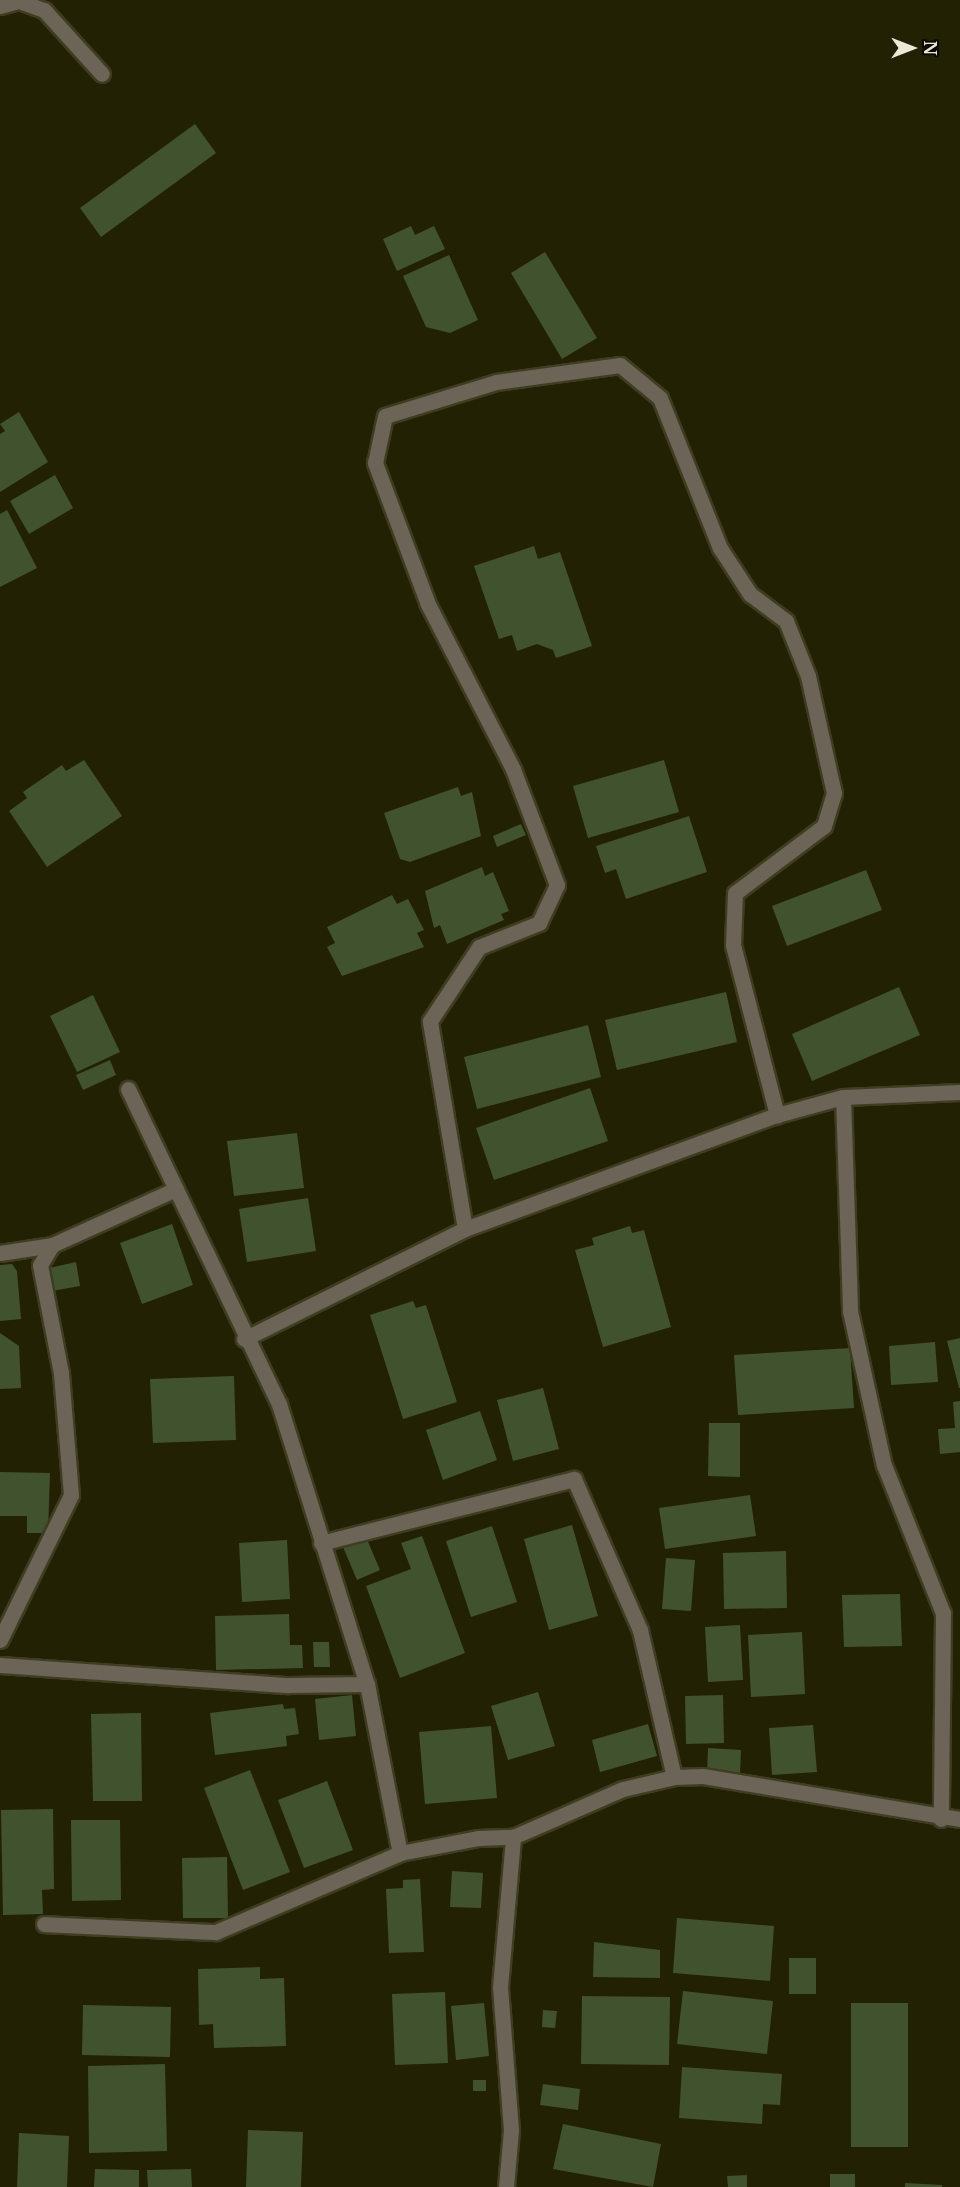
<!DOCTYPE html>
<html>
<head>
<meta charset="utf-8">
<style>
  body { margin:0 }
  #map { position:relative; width:960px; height:2187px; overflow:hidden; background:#232103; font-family:"Libre Baskerville",serif }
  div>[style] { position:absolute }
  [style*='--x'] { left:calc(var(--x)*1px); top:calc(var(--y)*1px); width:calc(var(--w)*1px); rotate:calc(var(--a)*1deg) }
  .building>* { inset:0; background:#41522f }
  .roads { filter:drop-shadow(2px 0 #3f3d21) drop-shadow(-2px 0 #3f3d21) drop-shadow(0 2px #3f3d21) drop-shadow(0 -2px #3f3d21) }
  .street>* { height:15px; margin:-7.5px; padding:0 7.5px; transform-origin:7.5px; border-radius:7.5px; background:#6b6457 }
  span { translate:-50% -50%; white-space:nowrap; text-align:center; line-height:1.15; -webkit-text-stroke:6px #0b0a02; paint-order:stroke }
  .north { position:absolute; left:882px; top:18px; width:60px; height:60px; -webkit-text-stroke:4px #0b0a02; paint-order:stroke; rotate:90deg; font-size:16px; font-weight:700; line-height:24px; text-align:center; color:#ebead8 }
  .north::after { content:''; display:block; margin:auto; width:21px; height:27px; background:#ebead8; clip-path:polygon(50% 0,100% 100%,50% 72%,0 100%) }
</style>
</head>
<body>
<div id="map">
  <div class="building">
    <i style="clip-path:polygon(195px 124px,216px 153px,101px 237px,80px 208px)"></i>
    <i style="clip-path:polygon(411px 226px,415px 235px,434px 226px,445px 249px,397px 271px,383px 239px)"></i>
    <i style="clip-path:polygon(545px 252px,597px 338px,562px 359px,511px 273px)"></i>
    <i style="clip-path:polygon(449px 255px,478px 320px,450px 333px,426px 327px,403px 276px)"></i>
    <i style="clip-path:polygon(19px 412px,48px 462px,0 492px,0 434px,5px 431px,0 424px)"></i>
    <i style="clip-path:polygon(55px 475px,73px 508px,29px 534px,10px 501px)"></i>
    <i style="clip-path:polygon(7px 510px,37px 568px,0 587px,0 514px)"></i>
    <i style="clip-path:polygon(534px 546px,538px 559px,560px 552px,592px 646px,556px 658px,553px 650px,537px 644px,517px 651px,512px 635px,499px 639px,474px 566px)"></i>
    <i style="clip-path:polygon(84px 760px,122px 816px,47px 867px,9px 811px,27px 798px,23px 792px,62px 765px,66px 771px)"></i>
    <i style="clip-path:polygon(664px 760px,679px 812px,588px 838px,573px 786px)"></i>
    <i style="clip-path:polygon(458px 787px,461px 796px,472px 792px,481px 836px,410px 862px,400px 859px,384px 813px)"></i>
    <i style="clip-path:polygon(689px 816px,707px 872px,626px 899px,616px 869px,605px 873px,596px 846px)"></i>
    <i style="clip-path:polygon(521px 824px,526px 835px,497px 847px,493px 836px)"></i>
    <i style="clip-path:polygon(482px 867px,485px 876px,493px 872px,509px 911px,501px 914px,504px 920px,447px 944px,440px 925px,434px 928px,425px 891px)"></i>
    <i style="clip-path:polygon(866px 870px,882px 910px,787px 946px,772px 906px)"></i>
    <i style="clip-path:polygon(392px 895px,397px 904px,408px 899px,424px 930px,417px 933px,424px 947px,342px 976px,327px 947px,335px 943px,327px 927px)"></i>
    <i style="clip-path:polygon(899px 987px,920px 1035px,812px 1081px,792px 1034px)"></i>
    <i style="clip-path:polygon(726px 992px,737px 1042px,617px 1070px,605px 1020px)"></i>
    <i style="clip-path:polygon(93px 995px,120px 1052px,77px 1072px,50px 1016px)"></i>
    <i style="clip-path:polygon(588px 1025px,601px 1077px,477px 1109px,464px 1057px)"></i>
    <i style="clip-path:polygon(110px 1060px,116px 1075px,83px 1090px,76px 1075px)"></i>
    <i style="clip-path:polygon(590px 1088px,608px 1141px,494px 1180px,476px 1128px)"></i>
    <i style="clip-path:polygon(297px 1133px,304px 1188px,234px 1196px,227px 1141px)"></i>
    <i style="clip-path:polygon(308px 1198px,316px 1251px,247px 1262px,239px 1209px)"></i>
    <i style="clip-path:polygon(172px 1224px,193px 1285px,142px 1304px,120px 1243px)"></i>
    <i style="clip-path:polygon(630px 1226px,632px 1233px,644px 1230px,671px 1327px,603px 1347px,575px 1250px,594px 1245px,592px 1238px)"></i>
    <i style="clip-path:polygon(76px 1262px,80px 1286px,52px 1291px,49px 1268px)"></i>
    <i style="clip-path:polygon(12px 1264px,17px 1271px,21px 1319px,0 1321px,0 1265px)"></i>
    <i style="clip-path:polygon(413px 1301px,416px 1308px,426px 1305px,457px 1402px,403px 1419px,370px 1315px)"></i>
    <i style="clip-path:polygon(0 1333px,19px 1346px,21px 1388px,0 1389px)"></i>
    <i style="clip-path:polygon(960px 1338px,960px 1388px,959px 1388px,947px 1341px)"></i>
    <i style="clip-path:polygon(935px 1342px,938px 1382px,891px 1385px,889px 1346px)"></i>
    <i style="clip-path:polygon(850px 1348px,854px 1408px,738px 1415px,734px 1355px)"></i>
    <i style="clip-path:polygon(234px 1376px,236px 1440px,153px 1443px,150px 1379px)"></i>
    <i style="clip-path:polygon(543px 1388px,559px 1449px,513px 1461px,497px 1400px)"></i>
    <i style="clip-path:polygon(960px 1401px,960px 1452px,940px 1454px,938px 1429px,955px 1428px,953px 1402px)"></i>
    <i style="clip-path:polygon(480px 1411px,497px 1460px,443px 1480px,426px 1430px)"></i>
    <i style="clip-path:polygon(709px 1423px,740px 1423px,740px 1477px,708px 1476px)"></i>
    <i style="clip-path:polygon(0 1472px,50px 1473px,48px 1533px,27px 1533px,27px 1516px,0 1516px)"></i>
    <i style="clip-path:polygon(750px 1495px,756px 1536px,665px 1549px,659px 1508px)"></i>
    <i style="clip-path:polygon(572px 1525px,598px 1616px,549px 1630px,524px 1539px)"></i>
    <i style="clip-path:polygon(492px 1526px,517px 1602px,471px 1617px,446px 1541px)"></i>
    <i style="clip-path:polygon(422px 1536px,465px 1653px,400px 1678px,366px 1586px,411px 1569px,401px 1543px)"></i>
    <i style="clip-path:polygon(366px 1537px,380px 1570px,357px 1580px,343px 1547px)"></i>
    <i style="clip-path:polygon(287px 1540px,290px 1599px,242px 1602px,239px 1543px)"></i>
    <i style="clip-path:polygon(786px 1551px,787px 1608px,724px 1609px,723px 1553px)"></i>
    <i style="clip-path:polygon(666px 1558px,695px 1560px,691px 1611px,662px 1609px)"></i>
    <i style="clip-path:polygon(900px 1594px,902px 1646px,844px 1647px,842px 1595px)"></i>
    <i style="clip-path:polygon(289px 1614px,290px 1645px,302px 1645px,303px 1668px,216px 1670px,215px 1616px)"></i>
    <i style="clip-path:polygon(740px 1625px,743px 1680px,708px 1682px,705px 1627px)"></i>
    <i style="clip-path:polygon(802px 1632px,805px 1694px,751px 1697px,748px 1635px)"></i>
    <i style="clip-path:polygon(313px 1642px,329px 1642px,330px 1667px,314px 1667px)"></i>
    <i style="clip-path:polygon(538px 1692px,555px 1746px,508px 1760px,491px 1706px)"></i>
    <i style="clip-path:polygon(352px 1695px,356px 1736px,319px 1740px,315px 1699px)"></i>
    <i style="clip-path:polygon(723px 1695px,724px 1743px,686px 1744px,685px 1696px)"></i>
    <i style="clip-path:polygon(283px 1704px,284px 1709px,295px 1708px,299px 1734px,286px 1736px,287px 1746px,215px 1755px,210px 1713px)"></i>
    <i style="clip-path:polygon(141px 1713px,142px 1801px,93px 1801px,91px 1714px)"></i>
    <i style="clip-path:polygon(648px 1724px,657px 1756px,600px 1772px,592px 1740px)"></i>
    <i style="clip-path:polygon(813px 1725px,817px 1772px,772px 1775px,769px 1728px)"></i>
    <i style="clip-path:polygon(491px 1726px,497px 1798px,425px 1804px,419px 1732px)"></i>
    <i style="clip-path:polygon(708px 1748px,741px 1750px,740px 1774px,707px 1774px)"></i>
    <i style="clip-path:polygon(250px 1770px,290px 1872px,243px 1890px,204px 1788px)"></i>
    <i style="clip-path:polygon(327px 1781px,353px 1850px,304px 1868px,278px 1800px)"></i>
    <i style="clip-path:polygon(53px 1809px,54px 1889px,42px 1890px,43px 1914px,3px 1915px,1px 1810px)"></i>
    <i style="clip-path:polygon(71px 1820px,120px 1820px,121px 1900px,72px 1901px)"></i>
    <i style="clip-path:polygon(227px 1857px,228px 1918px,183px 1918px,182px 1858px)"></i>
    <i style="clip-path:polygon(452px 1871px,483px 1873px,481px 1908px,450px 1907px)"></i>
    <i style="clip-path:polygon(420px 1879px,424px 1952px,389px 1953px,386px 1889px,403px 1888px,403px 1880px)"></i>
    <i style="clip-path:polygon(677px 1918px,774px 1926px,770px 1981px,673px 1973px)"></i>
    <i style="clip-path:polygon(594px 1942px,660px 1950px,660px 1978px,593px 1977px)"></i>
    <i style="clip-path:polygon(789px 1958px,816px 1958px,816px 1994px,789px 1994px)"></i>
    <i style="clip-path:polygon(260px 1967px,260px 1979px,284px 1978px,286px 2046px,214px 2048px,213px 2024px,199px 2025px,198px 1969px)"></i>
    <i style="clip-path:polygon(683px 1991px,773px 2001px,767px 2054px,677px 2044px)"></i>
    <i style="clip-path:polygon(445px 1992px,448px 2063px,395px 2065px,392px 1994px)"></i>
    <i style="clip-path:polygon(582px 1996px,670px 1997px,669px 2065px,581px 2064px)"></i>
    <i style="clip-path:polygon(484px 2003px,489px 2056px,456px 2060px,451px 2006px)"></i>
    <i style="clip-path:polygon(851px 2003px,908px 2003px,908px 2147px,851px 2147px)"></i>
    <i style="clip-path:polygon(83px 2005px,171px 2007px,170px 2057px,82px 2055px)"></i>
    <i style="clip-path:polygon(543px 2010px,557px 2011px,555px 2028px,542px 2027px)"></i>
    <i style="clip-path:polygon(165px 2064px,167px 2151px,89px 2153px,88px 2066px)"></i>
    <i style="clip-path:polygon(682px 2067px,782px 2074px,780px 2105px,763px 2104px,762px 2124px,679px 2118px)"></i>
    <i style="clip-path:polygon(473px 2080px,486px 2080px,486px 2091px,473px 2091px)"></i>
    <i style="clip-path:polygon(543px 2084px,580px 2089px,578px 2110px,540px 2105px)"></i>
    <i style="clip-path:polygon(563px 2124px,661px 2144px,653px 2187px,553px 2169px)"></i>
    <i style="clip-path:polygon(248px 2130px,303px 2132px,301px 2187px,246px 2187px)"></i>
    <i style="clip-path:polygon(19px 2133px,69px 2136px,67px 2187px,17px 2187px)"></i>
    <i style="clip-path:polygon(95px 2169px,139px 2170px,139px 2187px,94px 2187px)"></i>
    <i style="clip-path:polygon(191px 2169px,192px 2187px,148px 2187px,147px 2170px)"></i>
    <i style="clip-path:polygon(830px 2174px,855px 2174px,855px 2187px,830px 2187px)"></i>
    <i style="clip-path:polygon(747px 2175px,747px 2187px,728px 2187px,727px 2176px)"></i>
    <i style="clip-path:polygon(905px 2183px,942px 2185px,942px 2187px,905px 2187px)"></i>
  </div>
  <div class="roads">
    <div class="street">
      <i style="--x:0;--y:6;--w:20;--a:-15"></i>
      <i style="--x:19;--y:1;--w:27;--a:20"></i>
      <i style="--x:44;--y:10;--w:86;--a:47.8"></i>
      <i style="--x:128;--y:1089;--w:349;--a:64.4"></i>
      <i style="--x:279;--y:1404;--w:294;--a:72.6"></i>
      <i style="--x:367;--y:1684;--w:172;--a:79"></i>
      <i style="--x:400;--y:1853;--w:79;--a:-10.9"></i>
      <i style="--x:478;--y:1838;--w:35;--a:-2"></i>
      <i style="--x:843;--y:1097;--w:214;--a:88.1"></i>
      <i style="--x:850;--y:1311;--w:158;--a:77.6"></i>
      <i style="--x:884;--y:1465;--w:159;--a:68.3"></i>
      <i style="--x:943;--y:1613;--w:206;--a:90.6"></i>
      <i style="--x:465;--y:1229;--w:211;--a:-99.6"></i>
      <i style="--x:430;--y:1021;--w:89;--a:-56.5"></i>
      <i style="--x:479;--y:947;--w:65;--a:-21.8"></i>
      <i style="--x:539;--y:923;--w:42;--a:-64.7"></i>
      <i style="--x:557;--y:885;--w:124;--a:-110.8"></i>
      <i style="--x:513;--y:769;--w:186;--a:-117.3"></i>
      <i style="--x:428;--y:604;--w:151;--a:-110.6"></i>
      <i style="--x:375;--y:463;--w:48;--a:-78"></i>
      <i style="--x:385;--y:416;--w:116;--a:-17"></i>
      <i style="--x:496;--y:382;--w:125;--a:-7.8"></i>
      <i style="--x:620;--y:365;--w:52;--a:39.5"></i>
      <i style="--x:660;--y:398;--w:162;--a:68.2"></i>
      <i style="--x:720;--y:548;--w:55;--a:56.9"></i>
      <i style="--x:750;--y:594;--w:45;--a:36.9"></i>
      <i style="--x:786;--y:621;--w:59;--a:68.2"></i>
      <i style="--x:808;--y:676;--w:120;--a:77.5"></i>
      <i style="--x:834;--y:793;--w:34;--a:107"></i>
      <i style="--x:824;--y:826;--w:111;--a:143"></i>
      <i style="--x:735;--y:893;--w:52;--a:92.2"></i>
      <i style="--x:733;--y:945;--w:176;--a:75.5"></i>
      <i style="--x:0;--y:1253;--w:53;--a:-8.7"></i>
      <i style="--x:52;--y:1245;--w:136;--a:-24.3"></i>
      <i style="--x:244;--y:1339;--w:247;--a:-26.5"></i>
      <i style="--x:465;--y:1229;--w:332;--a:-20.1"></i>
      <i style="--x:777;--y:1115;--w:68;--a:-15.3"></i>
      <i style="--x:843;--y:1097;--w:117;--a:-2.4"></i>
      <i style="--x:321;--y:1543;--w:261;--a:-14.2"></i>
      <i style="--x:574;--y:1479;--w:165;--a:66.4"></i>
      <i style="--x:640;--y:1630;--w:151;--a:77"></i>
      <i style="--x:0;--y:1640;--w:161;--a:-63.9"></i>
      <i style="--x:71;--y:1495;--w:122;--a:-94.7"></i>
      <i style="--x:61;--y:1373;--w:110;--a:-101"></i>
      <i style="--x:40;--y:1265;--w:23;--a:-59"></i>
      <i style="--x:0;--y:1665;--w:289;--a:4"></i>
      <i style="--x:288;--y:1685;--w:79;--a:-0.7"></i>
      <i style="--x:44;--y:1924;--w:172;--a:2.7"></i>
      <i style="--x:216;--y:1932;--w:200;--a:-23.2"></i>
      <i style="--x:506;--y:2187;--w:57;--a:-85"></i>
      <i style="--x:511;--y:2130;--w:143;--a:-94.4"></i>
      <i style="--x:500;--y:1987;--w:151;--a:-85"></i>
      <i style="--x:513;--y:1837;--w:120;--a:-23.6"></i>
      <i style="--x:623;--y:1789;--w:52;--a:-13.2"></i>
      <i style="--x:674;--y:1777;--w:29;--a:-2"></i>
      <i style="--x:703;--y:1776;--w:261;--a:9.5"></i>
    </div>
  </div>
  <div class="north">N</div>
</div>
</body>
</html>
